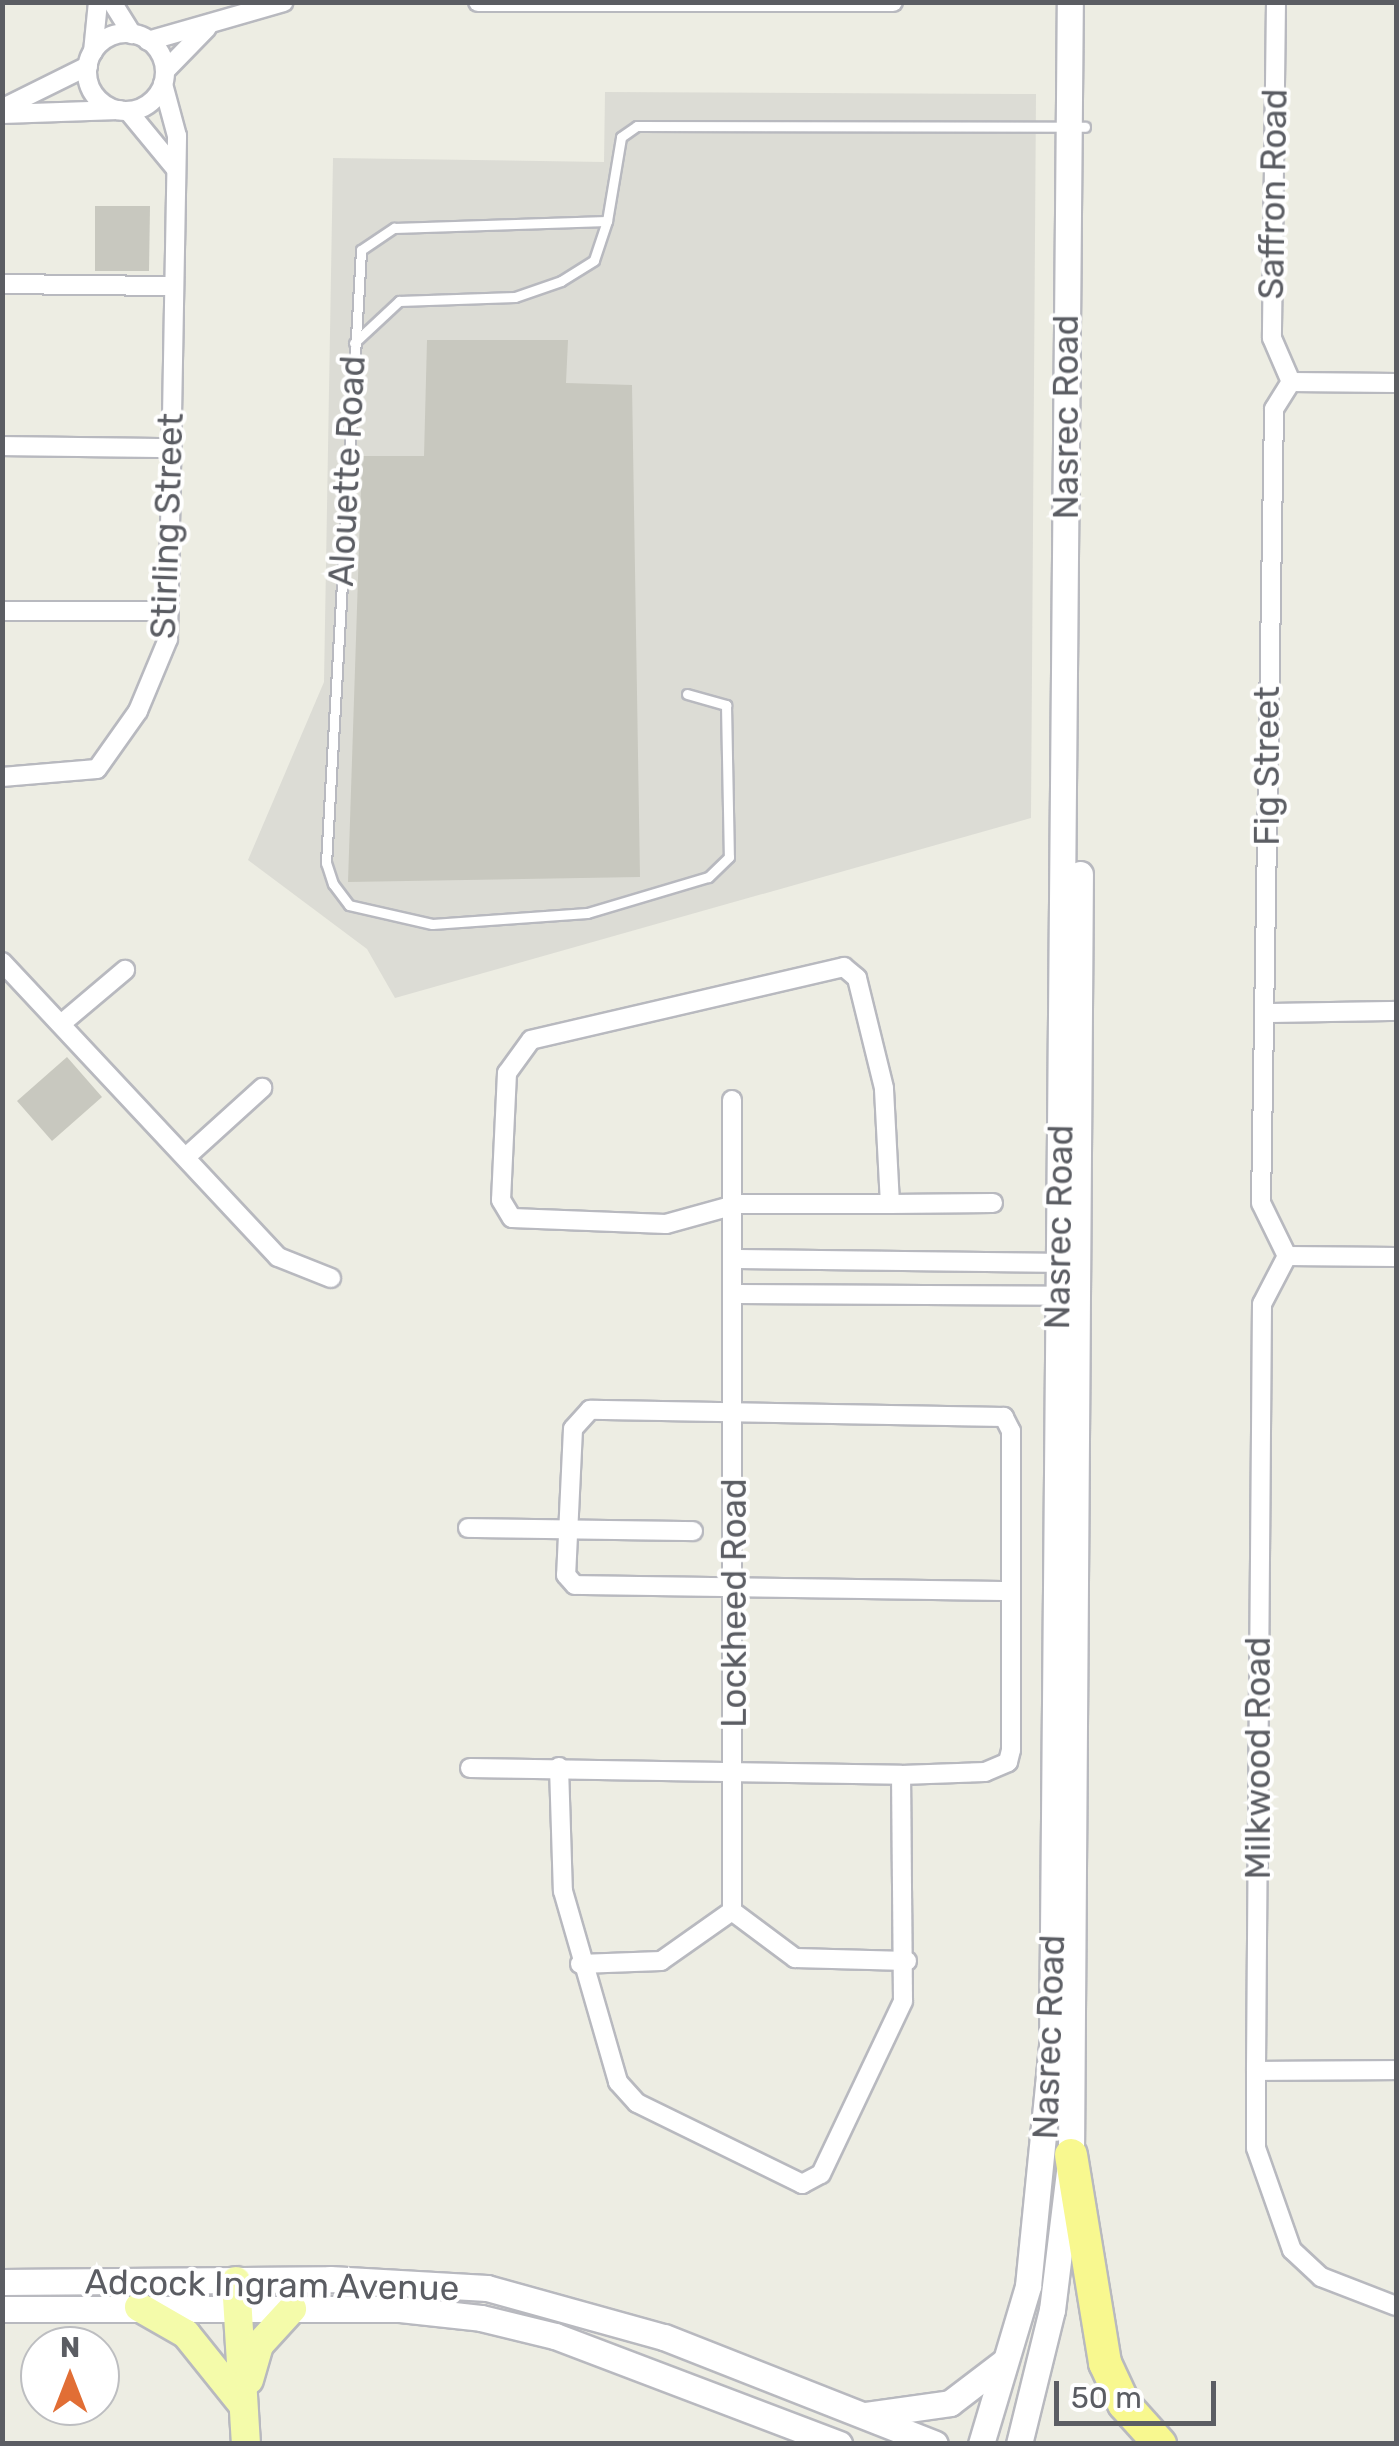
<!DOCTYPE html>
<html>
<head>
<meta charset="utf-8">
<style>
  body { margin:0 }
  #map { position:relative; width:1399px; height:2446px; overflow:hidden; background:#edede3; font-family:Rubik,sans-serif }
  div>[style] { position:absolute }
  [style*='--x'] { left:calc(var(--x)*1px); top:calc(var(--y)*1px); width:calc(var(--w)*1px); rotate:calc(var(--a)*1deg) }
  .industrial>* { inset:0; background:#dcdcd5 }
  .building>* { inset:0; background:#c8c8bf }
  .roads { filter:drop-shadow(2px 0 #b8b9bf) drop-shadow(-2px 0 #b8b9bf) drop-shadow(0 2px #b8b9bf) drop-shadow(0 -2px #b8b9bf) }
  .lane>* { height:9px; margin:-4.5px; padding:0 4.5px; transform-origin:4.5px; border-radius:4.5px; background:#fff }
  .street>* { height:18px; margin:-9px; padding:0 9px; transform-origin:9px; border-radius:9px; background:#fff }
  .street>.ring { margin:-9px; padding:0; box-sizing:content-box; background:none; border:18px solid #fff; border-radius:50% }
  .secondary>* { height:25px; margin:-12.5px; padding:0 12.5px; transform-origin:12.5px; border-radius:12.5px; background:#fff }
  .primary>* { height:28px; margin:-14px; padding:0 14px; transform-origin:14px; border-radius:14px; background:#f4fbaa }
  .highway>* { height:32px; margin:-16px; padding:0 16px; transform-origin:16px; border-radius:16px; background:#f8f88f }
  span { translate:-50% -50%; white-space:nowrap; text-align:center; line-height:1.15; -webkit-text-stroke:8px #fff; paint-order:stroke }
  .street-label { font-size:35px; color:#5b5d63 }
  .frame { position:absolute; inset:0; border:5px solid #5b5d63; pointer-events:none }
  .north { position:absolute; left:20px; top:2326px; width:100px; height:100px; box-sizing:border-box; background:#fff; border:2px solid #bdbec1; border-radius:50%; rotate:0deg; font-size:28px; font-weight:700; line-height:40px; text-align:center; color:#5b5d63 }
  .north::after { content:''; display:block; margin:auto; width:35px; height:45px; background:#e16e35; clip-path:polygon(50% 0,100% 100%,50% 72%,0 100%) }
  .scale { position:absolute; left:1054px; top:2381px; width:162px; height:45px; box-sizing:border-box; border:5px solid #5b5d63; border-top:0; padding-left:12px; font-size:30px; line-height:35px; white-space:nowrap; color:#5b5d63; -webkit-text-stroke:8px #fff; paint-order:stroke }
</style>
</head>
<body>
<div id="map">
  <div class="industrial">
    <i style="clip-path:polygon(605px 92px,1036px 94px,1031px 818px,395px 998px,367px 949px,248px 860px,324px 682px,333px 158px,604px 162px)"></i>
  </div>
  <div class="building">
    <i style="clip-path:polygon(95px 206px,150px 206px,149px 271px,95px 271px)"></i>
    <i style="clip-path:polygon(427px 340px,568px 340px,566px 383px,632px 385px,640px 877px,348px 882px,362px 456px,424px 456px)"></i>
    <i style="clip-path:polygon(67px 1057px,102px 1097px,52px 1141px,17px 1101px)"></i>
  </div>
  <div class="roads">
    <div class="lane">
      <i style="--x:354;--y:343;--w:62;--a:-43"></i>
      <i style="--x:399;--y:301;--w:116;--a:-2"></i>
      <i style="--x:515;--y:297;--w:49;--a:-19.2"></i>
      <i style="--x:561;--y:281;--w:39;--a:-32"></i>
      <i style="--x:594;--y:260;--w:41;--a:-71.6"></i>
      <i style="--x:687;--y:694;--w:41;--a:15.8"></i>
      <i style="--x:726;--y:705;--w:152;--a:88.9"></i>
      <i style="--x:729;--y:857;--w:29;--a:136"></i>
      <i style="--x:708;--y:877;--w:126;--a:163.4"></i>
      <i style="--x:587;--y:913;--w:155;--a:175.9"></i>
      <i style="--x:432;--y:924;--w:85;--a:-167.1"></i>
      <i style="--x:349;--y:905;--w:26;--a:-127"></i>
      <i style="--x:333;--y:884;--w:22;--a:-108"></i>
      <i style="--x:326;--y:863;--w:614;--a:-86.73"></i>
      <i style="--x:361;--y:250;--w:40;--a:-34"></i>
      <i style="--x:394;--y:228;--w:213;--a:-1.9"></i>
      <i style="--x:607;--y:221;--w:85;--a:-80.5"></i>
      <i style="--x:621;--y:137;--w:19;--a:-35"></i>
      <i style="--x:637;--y:126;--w:448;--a:0.1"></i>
    </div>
    <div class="street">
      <i style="--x:112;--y:2;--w:38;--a:58"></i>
      <i style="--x:478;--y:2;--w:415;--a:0"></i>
      <i style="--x:1276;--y:2;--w:336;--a:90.7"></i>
      <i style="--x:1272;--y:338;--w:48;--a:66.6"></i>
      <i class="ring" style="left:87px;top:33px;width:60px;height:60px"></i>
      <i style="--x:148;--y:41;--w:141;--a:-16"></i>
      <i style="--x:93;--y:52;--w:50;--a:-84.3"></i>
      <i style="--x:165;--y:71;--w:60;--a:-45.7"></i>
      <i style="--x:3;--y:108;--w:95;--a:-26.3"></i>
      <i style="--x:128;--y:111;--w:74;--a:50.5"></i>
      <i style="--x:2;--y:114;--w:117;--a:-2"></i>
      <i style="--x:2;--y:284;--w:170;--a:0.7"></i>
      <i style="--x:2;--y:446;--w:168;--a:0.7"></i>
      <i style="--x:2;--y:611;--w:166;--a:0"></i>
      <i style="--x:2;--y:777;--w:95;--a:-4.8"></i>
      <i style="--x:97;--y:769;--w:71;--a:-54.7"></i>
      <i style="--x:138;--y:711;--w:78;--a:-67.4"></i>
      <i style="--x:168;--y:639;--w:503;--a:-88.97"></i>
      <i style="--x:177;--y:136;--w:54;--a:-105.1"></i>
      <i style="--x:2;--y:962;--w:404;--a:46.9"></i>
      <i style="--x:278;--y:1257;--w:57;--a:21.6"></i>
      <i style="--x:1265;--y:1013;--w:131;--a:-0.9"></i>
      <i style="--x:61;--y:1024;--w:84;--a:-40.2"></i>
      <i style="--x:186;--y:1157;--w:103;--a:-42.2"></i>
      <i style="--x:890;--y:1204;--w:116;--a:-93"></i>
      <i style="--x:884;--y:1088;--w:113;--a:-103.8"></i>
      <i style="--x:857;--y:978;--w:17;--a:-140"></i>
      <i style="--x:844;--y:967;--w:321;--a:166.9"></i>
      <i style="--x:531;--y:1040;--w:41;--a:126"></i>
      <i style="--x:507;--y:1073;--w:127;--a:92.7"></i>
      <i style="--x:501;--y:1200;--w:21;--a:59"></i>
      <i style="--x:512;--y:1218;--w:154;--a:2.2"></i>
      <i style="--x:666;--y:1224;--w:75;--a:-15.5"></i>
      <i style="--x:738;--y:1204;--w:152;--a:0"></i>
      <i style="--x:890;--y:1204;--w:103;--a:-0.6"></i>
      <i style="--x:1287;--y:1256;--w:59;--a:-116.1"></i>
      <i style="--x:1261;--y:1203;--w:794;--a:-89.06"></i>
      <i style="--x:1274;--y:409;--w:32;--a:-58"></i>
      <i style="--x:1291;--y:382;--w:105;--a:0.5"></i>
      <i style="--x:1396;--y:1257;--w:109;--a:-179.5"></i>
      <i style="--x:1287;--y:1256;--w:54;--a:117.5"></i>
      <i style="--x:1262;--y:1304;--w:767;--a:90.45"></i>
      <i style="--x:1256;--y:2071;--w:77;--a:90"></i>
      <i style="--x:1256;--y:2148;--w:108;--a:70.6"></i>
      <i style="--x:1292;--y:2250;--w:40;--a:43"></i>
      <i style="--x:1321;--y:2277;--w:80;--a:21.1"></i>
      <i style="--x:738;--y:1259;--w:330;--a:0.7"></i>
      <i style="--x:737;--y:1294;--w:329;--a:0.3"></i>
      <i style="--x:468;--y:1528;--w:225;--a:0.8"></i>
      <i style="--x:559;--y:1767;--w:124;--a:88.2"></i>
      <i style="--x:563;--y:1891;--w:199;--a:73.9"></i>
      <i style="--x:618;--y:2082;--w:28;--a:48"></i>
      <i style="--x:637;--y:2103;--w:184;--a:26.1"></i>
      <i style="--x:802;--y:2184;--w:21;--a:-28"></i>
      <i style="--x:821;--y:2174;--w:191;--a:-64.6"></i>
      <i style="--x:903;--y:2001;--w:226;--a:-90.5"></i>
      <i style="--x:470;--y:1768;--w:431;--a:0.9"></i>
      <i style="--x:901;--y:1775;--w:84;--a:-2"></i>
      <i style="--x:985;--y:1772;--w:25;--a:-23"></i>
      <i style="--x:1008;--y:1762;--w:12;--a:-76"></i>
      <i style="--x:1011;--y:1750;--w:319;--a:-90"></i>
      <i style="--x:1011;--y:1431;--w:16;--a:-117"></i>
      <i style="--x:1004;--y:1417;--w:414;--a:-179"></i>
      <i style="--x:590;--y:1410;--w:25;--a:132"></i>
      <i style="--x:573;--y:1429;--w:146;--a:92.7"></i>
      <i style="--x:566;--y:1575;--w:13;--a:48"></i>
      <i style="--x:575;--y:1585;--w:436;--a:0.8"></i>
      <i style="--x:732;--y:1911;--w:811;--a:-90"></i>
      <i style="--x:732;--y:1911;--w:79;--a:36.7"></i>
      <i style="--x:795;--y:1958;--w:112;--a:1.5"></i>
      <i style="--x:580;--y:1964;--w:81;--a:-2.1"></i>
      <i style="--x:661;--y:1961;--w:87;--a:-35.2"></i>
      <i style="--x:1256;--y:2071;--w:140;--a:-0.4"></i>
    </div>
    <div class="secondary">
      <i style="--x:2;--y:2282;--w:328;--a:-0.5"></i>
      <i style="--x:330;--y:2279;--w:157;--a:3.3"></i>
      <i style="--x:487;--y:2288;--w:184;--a:15.5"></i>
      <i style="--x:664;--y:2337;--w:291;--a:21.5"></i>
      <i style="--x:2;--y:2309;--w:398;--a:0"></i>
      <i style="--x:400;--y:2309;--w:81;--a:6.3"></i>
      <i style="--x:481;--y:2318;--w:76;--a:13.7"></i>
      <i style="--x:555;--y:2336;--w:304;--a:20.8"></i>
      <i style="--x:866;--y:2415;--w:85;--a:-8.1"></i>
      <i style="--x:950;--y:2403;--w:69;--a:-37.4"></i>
      <i style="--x:981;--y:2444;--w:165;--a:-73.4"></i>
      <i style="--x:1028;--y:2286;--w:240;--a:-84.3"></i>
      <i style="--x:1052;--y:2047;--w:2045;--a:-89.5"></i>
      <i style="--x:1019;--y:2444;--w:138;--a:-76.2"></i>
      <i style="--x:1052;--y:2310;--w:156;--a:-83"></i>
      <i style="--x:1071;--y:2155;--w:1281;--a:-89.6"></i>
    </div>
    <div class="primary">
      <i style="--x:236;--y:2281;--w:163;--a:86.5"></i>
      <i style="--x:139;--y:2307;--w:54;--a:29.9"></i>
      <i style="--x:186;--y:2334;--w:91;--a:51.2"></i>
      <i style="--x:249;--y:2380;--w:36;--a:-74"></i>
      <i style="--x:259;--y:2345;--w:49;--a:-47.5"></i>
    </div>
    <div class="highway">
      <i style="--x:1071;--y:2155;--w:211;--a:80.7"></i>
      <i style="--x:1105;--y:2363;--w:45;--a:65.1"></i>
      <i style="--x:1124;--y:2404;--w:54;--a:48"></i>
    </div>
  </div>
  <div class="street-label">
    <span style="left:1273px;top:194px;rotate:-89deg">Saffron Road</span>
    <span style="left:1066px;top:417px;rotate:-90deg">Nasrec Road</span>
    <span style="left:347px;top:471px;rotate:-87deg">Alouette Road</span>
    <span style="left:167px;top:526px;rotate:-88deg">Stirling Street</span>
    <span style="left:1267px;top:766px;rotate:-90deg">Fig Street</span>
    <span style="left:1059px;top:1227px;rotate:-89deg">Nasrec Road</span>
    <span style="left:734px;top:1603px;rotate:-90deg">Lockheed Road</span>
    <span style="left:1258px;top:1758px;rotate:-90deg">Milkwood Road</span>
    <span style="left:1049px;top:2037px;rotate:-88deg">Nasrec Road</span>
    <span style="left:272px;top:2285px;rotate:1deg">Adcock Ingram Avenue</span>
  </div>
  <div class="frame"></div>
  <div class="north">N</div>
  <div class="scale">50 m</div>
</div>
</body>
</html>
